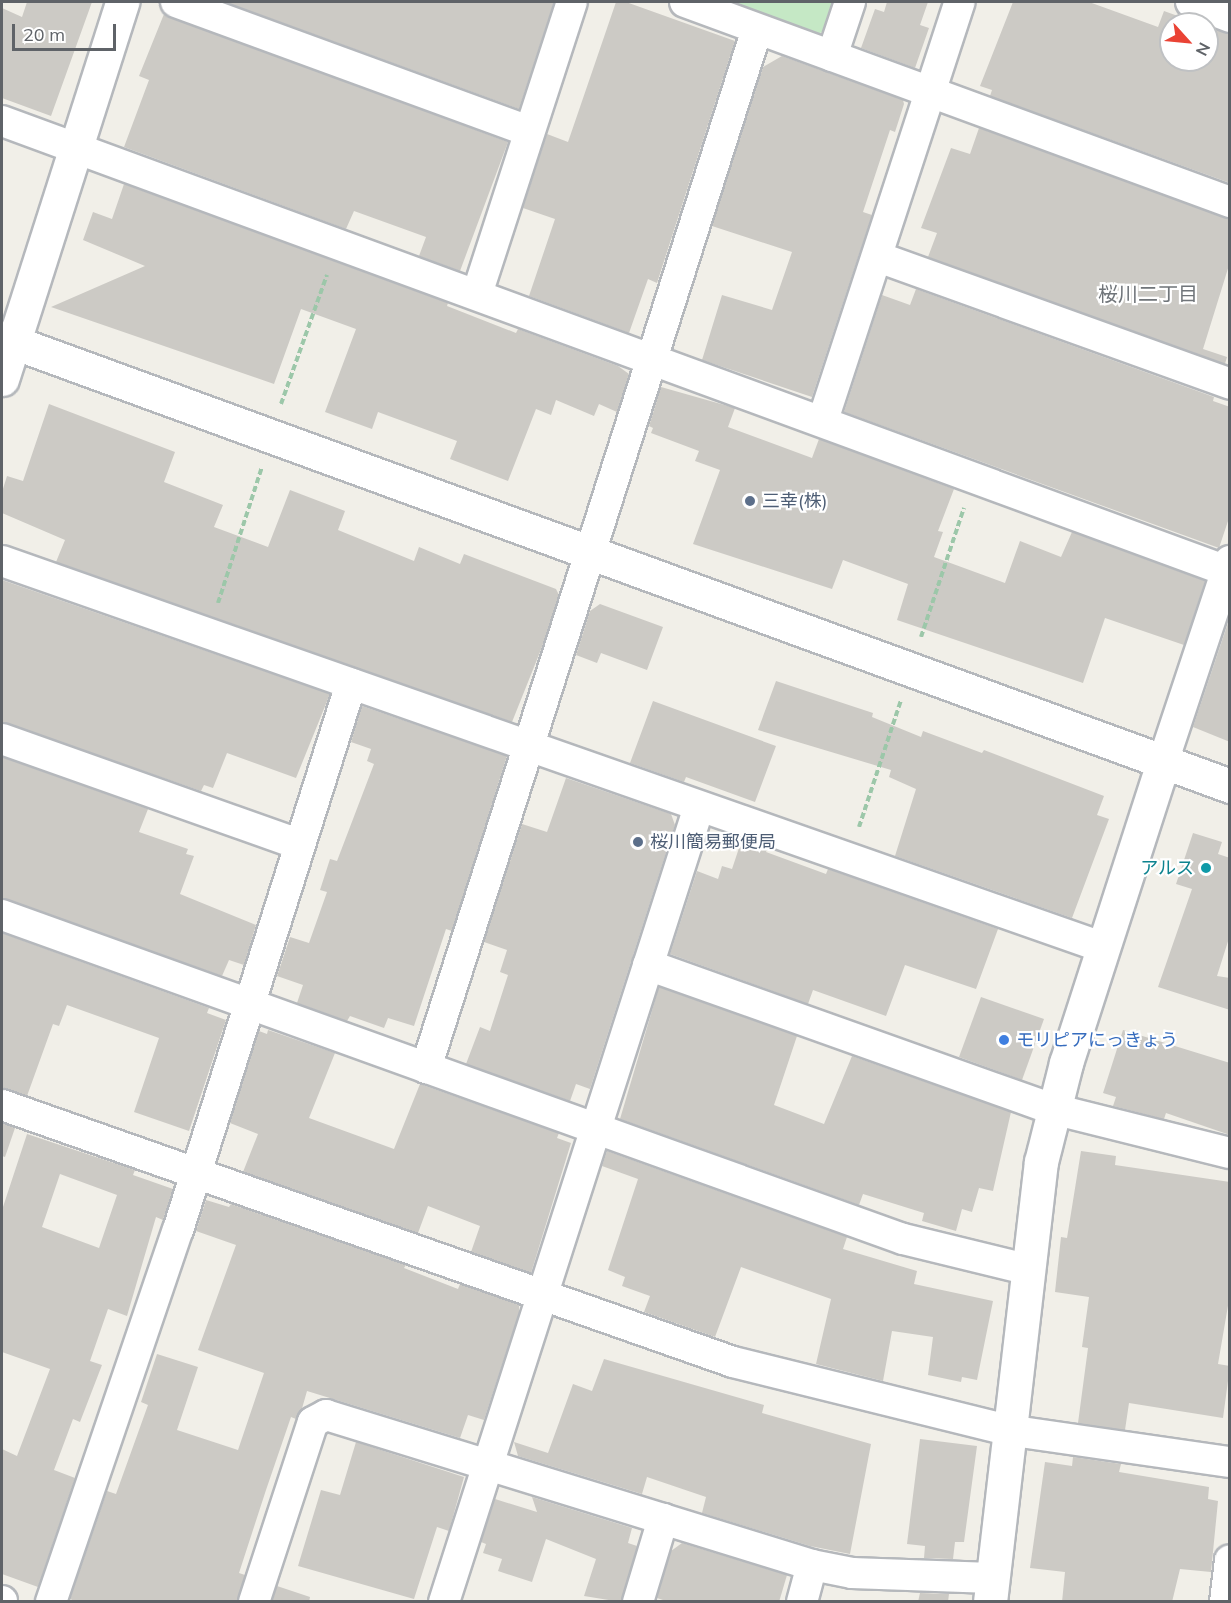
<!DOCTYPE html>
<html>
<head>
<meta charset="utf-8">
<style>
  body { margin:0 }
  #map { position:relative; width:1231px; height:1603px; overflow:hidden; background:#f1efe8; font-family:Mulish,"Noto Sans JP",sans-serif }
  div>[style] { position:absolute }
  [style*='--x'] { left:calc(var(--x)*1px); top:calc(var(--y)*1px); width:calc(var(--w)*1px); rotate:calc(var(--a)*1deg) }
  .green>* { inset:0; background:#c5e8c5 }
  .building>* { inset:0; background:#cccac5 }
  .path>* { height:4px; margin-top:-2px; transform-origin:0; background:repeating-linear-gradient(90deg,#9cc7a9 0 6px,transparent 0 9px) }
  .roads { filter:drop-shadow(2px 0 #b5b8bc) drop-shadow(-2px 0 #b5b8bc) drop-shadow(0 2px #b5b8bc) drop-shadow(0 -2px #b5b8bc) }
  .street>* { height:30px; margin:-15px; padding:0 15px; transform-origin:15px; border-radius:15px; background:#fff }
  .secondary>* { height:33px; margin:-16.5px; padding:0 16.5px; transform-origin:16.5px; border-radius:16.5px; background:#fff }
  .dots>* { width:16px; height:16px; translate:-50% -50%; box-sizing:border-box; border:3px solid #fff; border-radius:50% }
  span { translate:-50% -50%; white-space:nowrap; text-align:center; line-height:1.15; -webkit-text-stroke:4.5px #fff; paint-order:stroke }
  .service-label { font-size:18px; color:#4e5e75 }
  .left { translate:0 -50%; text-align:left }
  .culture-label { font-size:18px; color:#0d838f }
  .right { translate:-100% -50%; text-align:right }
  .shop-label { font-size:18px; color:#366cbe }
  .neighbourhood-label { font-size:20px; color:#70757a }
  .frame { position:absolute; inset:0; border:3px solid #5f6368; pointer-events:none }
  .north { position:absolute; left:1159px; top:12px; width:60px; height:60px; box-sizing:border-box; background:#fff; border:2px solid #bfc1c3; border-radius:50%; rotate:117deg; font-size:16px; font-weight:700; line-height:24px; text-align:center; color:#5f6368 }
  .north::after { content:''; display:block; margin:auto; width:21px; height:27px; background:#ea4335; clip-path:polygon(50% 0,100% 100%,50% 72%,0 100%) }
  .scale { position:absolute; left:12px; top:24px; width:104px; height:27px; box-sizing:border-box; border:3px solid #5f6368; border-top:0; padding-left:8px; font-size:18px; line-height:21px; white-space:nowrap; color:#5f6368; -webkit-text-stroke:4px #fff; paint-order:stroke }
</style>
</head>
<body>
<div id="map">
  <div class="green">
    <i style="clip-path:polygon(723px 2px,832px 2px,823px 31px,816px 36px)"></i>
  </div>
  <div class="building">
    <i style="clip-path:polygon(27px 2px,92px 2px,51px 116px,2px 98px,2px 8px,22px 17px)"></i>
    <i style="clip-path:polygon(225px 2px,554px 2px,519px 109px)"></i>
    <i style="clip-path:polygon(616px 2px,626px 2px,735px 41px,657px 283px,648px 279px,629px 333px,529px 296px,555px 219px,523px 208px,547px 134px,568px 142px)"></i>
    <i style="clip-path:polygon(887px 2px,928px 2px,920px 25px,929px 28px,915px 68px,861px 48px,875px 9px,884px 12px)"></i>
    <i style="clip-path:polygon(1013px 2px,1089px 2px,1158px 27px,1164px 11px,1200px 24px,1171px 24px,1171px 60px,1207px 60px,1207px 27px,1230px 34px,1230px 183px,990px 96px,992px 90px,980px 86px)"></i>
    <i style="clip-path:polygon(164px 14px,508px 142px,460px 271px,419px 256px,426px 237px,354px 211px,346px 229px,124px 147px,149px 80px,139px 76px)"></i>
    <i style="clip-path:polygon(782px 56px,903px 100px,904px 104px,895px 132px,890px 130px,863px 212px,872px 215px,812px 397px,702px 360px,722px 295px,772px 310px,792px 252px,712px 226px,763px 67px)"></i>
    <i style="clip-path:polygon(979px 128px,1230px 219px,1230px 262px,1203px 349px,1227px 357px,1225px 364px,928px 257px,937px 233px,921px 228px,951px 148px,970px 154px)"></i>
    <i style="clip-path:polygon(124px 184px,448px 303px,447px 306px,516px 333px,518px 329px,618px 366px,629px 374px,617px 412px,599px 404px,594px 416px,556px 400px,551px 415px,536px 409px,508px 481px,450px 459px,457px 441px,378px 412px,372px 429px,325px 412px,356px 329px,301px 309px,274px 384px,51px 307px,145px 266px,83px 240px,93px 212px,112px 219px)"></i>
    <i style="clip-path:polygon(916px 289px,1214px 397px,1213px 401px,1230px 407px,1230px 515px,1219px 548px,844px 412px,882px 295px,910px 305px)"></i>
    <i style="clip-path:polygon(661px 387px,735px 408px,728px 427px,812px 458px,819px 439px,954px 489px,938px 531px,943px 532px,934px 557px,1005px 583px,1020px 541px,1061px 557px,1072px 532px,1205px 581px,1184px 645px,1105px 618px,1083px 683px,897px 620px,908px 584px,843px 560px,832px 589px,693px 544px,720px 470px,695px 461px,699px 451px,651px 433px,653px 428px,649px 426px)"></i>
    <i style="clip-path:polygon(49px 404px,175px 452px,164px 482px,223px 505px,214px 527px,268px 547px,290px 490px,345px 511px,338px 530px,414px 561px,419px 547px,460px 564px,464px 554px,556px 589px,559px 595px,542px 647px,512px 722px,56px 562px,65px 540px,2px 513px,2px 492px,7px 476px,23px 481px)"></i>
    <i style="clip-path:polygon(2px 580px,330px 694px,296px 778px,227px 753px,213px 788px,204px 785px,201px 791px,2px 722px)"></i>
    <i style="clip-path:polygon(600px 604px,663px 627px,647px 670px,601px 653px,597px 663px,576px 655px,590px 611px)"></i>
    <i style="clip-path:polygon(1230px 617px,1230px 742px,1193px 727px)"></i>
    <i style="clip-path:polygon(776px 681px,873px 713px,872px 717px,921px 737px,923px 731px,982px 753px,984px 750px,1104px 796px,1097px 815px,1109px 819px,1072px 918px,895px 856px,916px 789px,889px 777px,891px 770px,758px 730px)"></i>
    <i style="clip-path:polygon(653px 701px,776px 746px,755px 802px,686px 777px,684px 782px,630px 763px)"></i>
    <i style="clip-path:polygon(362px 706px,507px 756px,452px 931px,446px 929px,414px 1026px,388px 1018px,384px 1028px,350px 1016px,347px 1021px,297px 1003px,303px 985px,277px 976px,290px 937px,309px 943px,327px 892px,320px 890px,330px 859px,337px 861px,374px 764px,367px 761px,371px 749px,351px 742px)"></i>
    <i style="clip-path:polygon(2px 757px,148px 809px,139px 832px,188px 849px,186px 854px,194px 856px,180px 894px,256px 925px,244px 965px,229px 960px,222px 976px,2px 898px)"></i>
    <i style="clip-path:polygon(566px 778px,671px 814px,675px 825px,590px 1089px,576px 1084px,570px 1101px,466px 1064px,480px 1027px,490px 1031px,508px 975px,500px 972px,507px 950px,484px 942px,522px 824px,547px 832px)"></i>
    <i style="clip-path:polygon(1193px 833px,1222px 842px,1218px 854px,1230px 858px,1230px 935px,1217px 976px,1230px 978px,1230px 1010px,1158px 987px,1192px 889px,1176px 884px)"></i>
    <i style="clip-path:polygon(742px 839px,768px 848px,766px 852px,826px 874px,828px 869px,998px 929px,976px 989px,905px 965px,886px 1016px,813px 990px,808px 1004px,670px 954px,697px 871px,718px 879px,722px 866px,732px 869px)"></i>
    <i style="clip-path:polygon(2px 933px,209px 1008px,207px 1013px,226px 1020px,189px 1131px,134px 1112px,159px 1038px,67px 1005px,59px 1026px,53px 1024px,27px 1096px,2px 1088px)"></i>
    <i style="clip-path:polygon(659px 987px,797px 1036px,774px 1105px,824px 1124px,852px 1056px,1011px 1112px,993px 1191px,979px 1188px,972px 1212px,962px 1209px,956px 1231px,922px 1221px,924px 1213px,863px 1194px,859px 1205px,620px 1119px)"></i>
    <i style="clip-path:polygon(981px 997px,1044px 1019px,1022px 1080px,959px 1057px)"></i>
    <i style="clip-path:polygon(268px 1030px,335px 1053px,309px 1118px,394px 1149px,420px 1084px,559px 1133px,557px 1138px,571px 1143px,531px 1273px,471px 1252px,480px 1226px,428px 1206px,418px 1233px,243px 1172px,258px 1134px,230px 1123px,259px 1031px,267px 1034px)"></i>
    <i style="clip-path:polygon(1123px 1030px,1230px 1063px,1230px 1135px,1166px 1113px,1164px 1119px,1113px 1106px,1116px 1097px,1103px 1093px)"></i>
    <i style="clip-path:polygon(2px 1123px,15px 1128px,5px 1157px,2px 1156px)"></i>
    <i style="clip-path:polygon(evenodd,27px 1134px,135px 1170px,133px 1175px,173px 1189px,163px 1220px,156px 1217px,127px 1316px,108px 1309px,90px 1361px,102px 1365px,80px 1422px,73px 1419px,54px 1470px,75px 1478px,38px 1587px,2px 1574px,2px 1449px,17px 1456px,50px 1369px,2px 1352px,2px 1210px,27px 1134px,60px 1174px,117px 1195px,99px 1248px,42px 1227px,60px 1174px)"></i>
    <i style="clip-path:polygon(607px 1151px,847px 1237px,843px 1249px,917px 1271px,914px 1284px,993px 1301px,977px 1380px,962px 1377px,961px 1382px,928px 1375px,933px 1337px,892px 1331px,883px 1381px,816px 1364px,831px 1299px,741px 1267px,715px 1337px,644px 1312px,650px 1296px,622px 1286px,625px 1277px,608px 1270px,638px 1179px,602px 1166px)"></i>
    <i style="clip-path:polygon(1081px 1151px,1116px 1156px,1115px 1165px,1230px 1182px,1230px 1294px,1218px 1364px,1230px 1366px,1223px 1418px,1129px 1403px,1125px 1430px,1078px 1423px,1088px 1348px,1082px 1347px,1089px 1297px,1055px 1292px,1061px 1237px,1067px 1238px)"></i>
    <i style="clip-path:polygon(206px 1200px,229px 1207px,231px 1204px,406px 1265px,404px 1268px,458px 1289px,460px 1284px,519px 1305px,519px 1313px,484px 1420px,468px 1415px,460px 1438px,307px 1391px,301px 1412px,296px 1419px,291px 1417px,266px 1490px,239px 1573px,245px 1575px,237px 1602px,77px 1602px,70px 1599px,107px 1491px,116px 1494px,148px 1405px,141px 1402px,157px 1354px,198px 1367px,177px 1430px,238px 1450px,264px 1373px,198px 1350px,236px 1245px,196px 1231px)"></i>
    <i style="clip-path:polygon(604px 1359px,764px 1405px,762px 1413px,871px 1444px,850px 1554px,810px 1546px,702px 1513px,706px 1497px,647px 1477px,642px 1494px,518px 1456px,514px 1442px,548px 1453px,573px 1384px,592px 1391px)"></i>
    <i style="clip-path:polygon(920px 1439px,977px 1446px,964px 1542px,955px 1542px,953px 1559px,924px 1558px,925px 1546px,907px 1544px)"></i>
    <i style="clip-path:polygon(356px 1442px,464px 1477px,449px 1531px,437px 1527px,414px 1599px,298px 1566px,321px 1490px,340px 1495px)"></i>
    <i style="clip-path:polygon(1073px 1457px,1121px 1464px,1119px 1472px,1209px 1487px,1208px 1499px,1218px 1501px,1211px 1572px,1180px 1569px,1172px 1602px,1062px 1602px,1065px 1572px,1030px 1568px,1045px 1462px,1072px 1466px)"></i>
    <i style="clip-path:polygon(532px 1497px,632px 1528px,628px 1543px,637px 1546px,621px 1602px,584px 1596px,596px 1559px,546px 1539px,532px 1582px,498px 1571px,502px 1559px,483px 1553px,486px 1544px,481px 1542px,495px 1499px,537px 1512px)"></i>
    <i style="clip-path:polygon(682px 1543px,787px 1575px,779px 1602px,669px 1602px,657px 1598px,671px 1551px)"></i>
    <i style="clip-path:polygon(277px 1586px,310px 1597px,309px 1602px,272px 1602px)"></i>
    <i style="clip-path:polygon(920px 1593px,949px 1594px,948px 1602px,918px 1602px)"></i>
  </div>
  <div class="path">
    <i style="--x:281;--y:404;--w:137;--a:-70.4"></i>
    <i style="--x:218;--y:603;--w:143;--a:-72.1"></i>
    <i style="--x:921;--y:637;--w:136;--a:-71.6"></i>
    <i style="--x:859;--y:827;--w:134;--a:-71.7"></i>
  </div>
  <div class="roads">
    <div class="street">
      <i style="--x:176;--y:2;--w:376;--a:20.1"></i>
      <i style="--x:685;--y:2;--w:581;--a:20.15"></i>
      <i style="--x:1191;--y:2;--w:42;--a:21"></i>
      <i style="--x:832;--y:56;--w:57;--a:-71.6"></i>
      <i style="--x:2;--y:121;--w:1308;--a:20.17"></i>
      <i style="--x:878;--y:257;--w:374;--a:19.8"></i>
      <i style="--x:477;--y:294;--w:307;--a:-72"></i>
      <i style="--x:823;--y:420;--w:440;--a:-71.9"></i>
      <i style="--x:2;--y:561;--w:1166;--a:19.34"></i>
      <i style="--x:2;--y:739;--w:314;--a:19.5"></i>
      <i style="--x:1163;--y:762;--w:212;--a:-71.6"></i>
      <i style="--x:2;--y:915;--w:957;--a:19.78"></i>
      <i style="--x:903;--y:1239;--w:127;--a:13.7"></i>
      <i style="--x:648;--y:965;--w:430;--a:19.6"></i>
      <i style="--x:1053;--y:1109;--w:182;--a:14"></i>
      <i style="--x:426;--y:1068;--w:1090;--a:-72.33"></i>
      <i style="--x:2;--y:1105;--w:775;--a:19.37"></i>
      <i style="--x:733;--y:1362;--w:282;--a:13.9"></i>
      <i style="--x:1007;--y:1430;--w:225;--a:8.2"></i>
      <i style="--x:2;--y:1601;--w:1;--a:90"></i>
      <i style="--x:51;--y:1602;--w:393;--a:-71.2"></i>
      <i style="--x:178;--y:1230;--w:573;--a:-72.42"></i>
      <i style="--x:254;--y:1602;--w:189;--a:-71.9"></i>
      <i style="--x:313;--y:1422;--w:15;--a:-28"></i>
      <i style="--x:326;--y:1415;--w:509;--a:17.15"></i>
      <i style="--x:812;--y:1565;--w:41;--a:11.3"></i>
      <i style="--x:852;--y:1573;--w:140;--a:2"></i>
      <i style="--x:444;--y:1602;--w:835;--a:-72.22"></i>
      <i style="--x:638;--y:1602;--w:87;--a:-73.2"></i>
      <i style="--x:802;--y:1602;--w:38;--a:-75"></i>
      <i style="--x:1225;--y:1602;--w:42;--a:-83.2"></i>
    </div>
    <div class="secondary">
      <i style="--x:2;--y:338;--w:1307;--a:20.04"></i>
      <i style="--x:2;--y:379;--w:396;--a:-72.3"></i>
      <i style="--x:990;--y:1602;--w:443;--a:-83.4"></i>
      <i style="--x:1041;--y:1162;--w:102;--a:-75.8"></i>
      <i style="--x:1066;--y:1063;--w:316;--a:-72.1"></i>
    </div>
  </div>
  <div class="dots">
    <i style="left:750px;top:501px;background:#5c6f8a"></i>
    <i style="left:638px;top:842px;background:#5c6f8a"></i>
    <i style="left:1206px;top:868px;background:#0f9aa8"></i>
    <i style="left:1004px;top:1040px;background:#3f7fe0"></i>
  </div>
  <div class="service-label">
    <span class="left" style="left:762px;top:501px">三幸(株)</span>
    <span class="left" style="left:650px;top:842px">桜川簡易郵便局</span>
  </div>
  <div class="culture-label">
    <span class="right" style="left:1194px;top:868px">アルス</span>
  </div>
  <div class="shop-label">
    <span class="left" style="left:1016px;top:1040px">モリピアにっきょう</span>
  </div>
  <div class="neighbourhood-label">
    <span style="left:1148px;top:293px">桜川二丁目</span>
  </div>
  <div class="frame"></div>
  <div class="north">N</div>
  <div class="scale">20 m</div>
</div>
</body>
</html>
